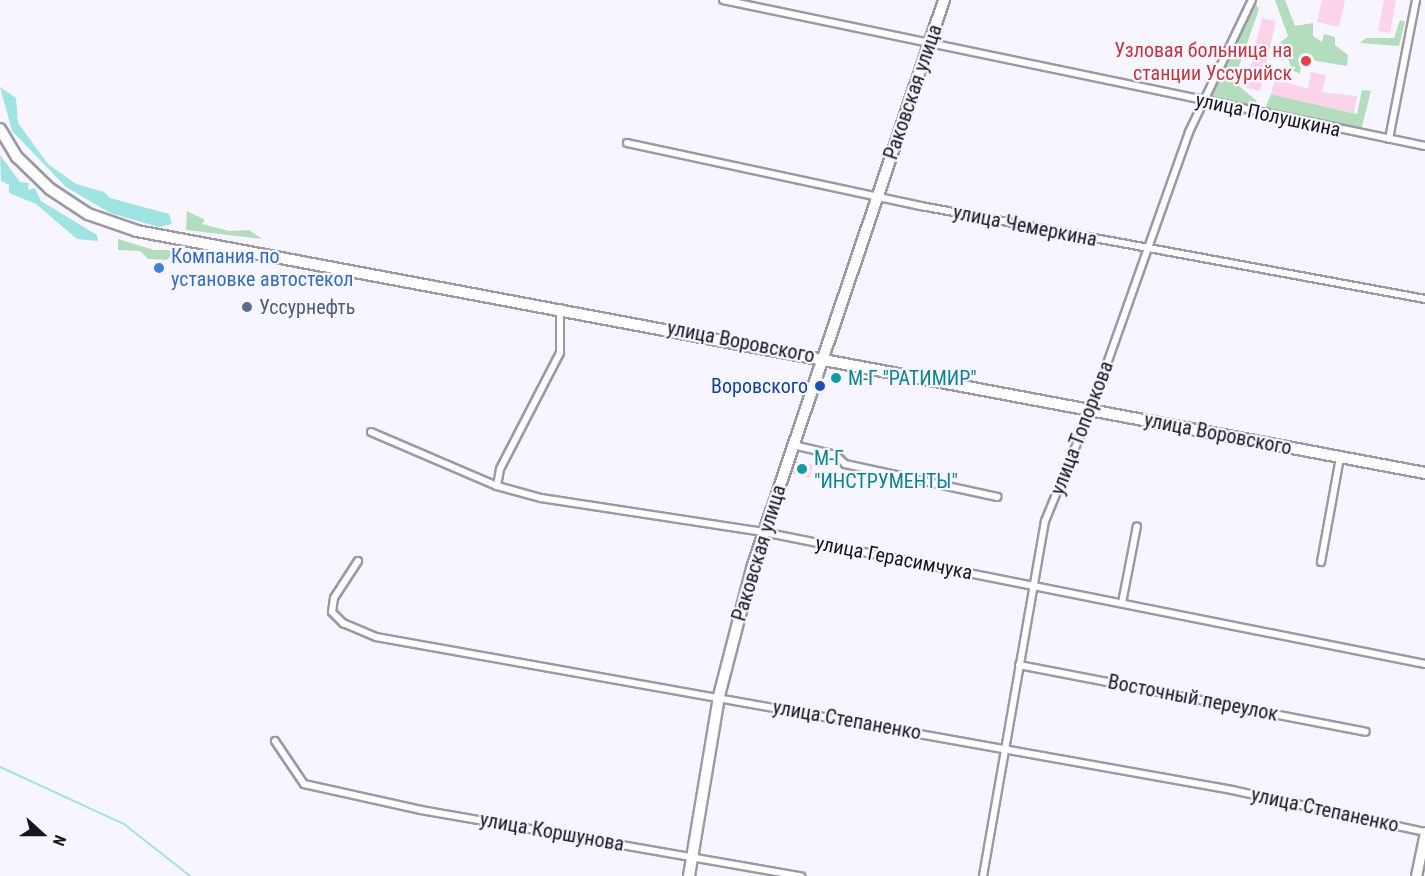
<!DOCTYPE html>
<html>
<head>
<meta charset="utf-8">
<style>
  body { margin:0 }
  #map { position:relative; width:1425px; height:876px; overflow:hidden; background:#f7f5ff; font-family:"Roboto Condensed",sans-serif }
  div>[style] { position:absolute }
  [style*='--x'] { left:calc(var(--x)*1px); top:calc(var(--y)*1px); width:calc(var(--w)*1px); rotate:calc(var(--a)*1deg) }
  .green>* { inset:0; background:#b4ddbe }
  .water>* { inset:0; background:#a0e3e3 }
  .stream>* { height:2px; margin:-1px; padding:0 1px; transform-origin:1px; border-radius:1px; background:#a0e3e3 }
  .building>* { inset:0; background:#fcd4ea }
  .roads { filter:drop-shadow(2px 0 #9c99a7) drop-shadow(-2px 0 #9c99a7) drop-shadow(0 2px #9c99a7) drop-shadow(0 -2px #9c99a7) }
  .street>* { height:6px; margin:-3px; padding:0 3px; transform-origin:3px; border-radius:3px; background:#fff }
  .secondary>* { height:9px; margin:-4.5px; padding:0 4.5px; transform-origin:4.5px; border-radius:4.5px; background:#fff }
  .primary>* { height:10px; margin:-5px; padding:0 5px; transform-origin:5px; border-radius:5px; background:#fff }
  .dots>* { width:16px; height:16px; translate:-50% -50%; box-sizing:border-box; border:3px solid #f7f5ff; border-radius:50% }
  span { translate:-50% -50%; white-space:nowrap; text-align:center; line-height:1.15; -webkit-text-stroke:4.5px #f7f5ff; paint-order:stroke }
  .health-label { font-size:20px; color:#be3a42 }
  .right { translate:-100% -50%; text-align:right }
  .street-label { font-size:20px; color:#18161c }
  .shop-label { font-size:20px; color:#366cbe }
  .left { translate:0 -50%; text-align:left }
  .service-label { font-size:20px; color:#4e5e75 }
  .culture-label { font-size:20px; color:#0d838f }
  .transit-label { font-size:20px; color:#164399 }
  .north { position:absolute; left:12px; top:804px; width:60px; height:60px; -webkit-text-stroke:4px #f7f5ff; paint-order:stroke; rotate:111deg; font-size:16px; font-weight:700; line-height:24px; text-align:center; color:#18161c }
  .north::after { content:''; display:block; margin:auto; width:21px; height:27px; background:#18161c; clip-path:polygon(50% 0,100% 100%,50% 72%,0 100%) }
</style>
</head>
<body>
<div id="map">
  <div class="green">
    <i style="clip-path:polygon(1275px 0,1285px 0,1295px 26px,1313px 23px,1313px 36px,1322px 42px,1324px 34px,1335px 37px,1335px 45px,1348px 55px,1347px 66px,1311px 60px,1301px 64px,1300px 74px,1292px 70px,1288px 58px,1275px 47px,1288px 36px)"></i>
    <i style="clip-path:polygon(1255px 3px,1259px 9px,1236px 75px,1238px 85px,1257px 101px,1252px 117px,1240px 114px,1242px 107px,1209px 98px)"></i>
    <i style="clip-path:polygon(1400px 20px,1405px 22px,1399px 46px,1360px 43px,1366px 38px,1394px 38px)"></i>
    <i style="clip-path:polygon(1362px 90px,1371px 91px,1361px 130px,1265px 109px,1271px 94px,1357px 114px)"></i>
    <i style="clip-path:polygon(187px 211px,205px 220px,202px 224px,229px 231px,249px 230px,262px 239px,186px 230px)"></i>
    <i style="clip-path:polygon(118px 239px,154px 250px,169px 250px,172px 254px,167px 260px,148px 259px,140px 251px,118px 250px)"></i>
  </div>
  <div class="water">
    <i style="clip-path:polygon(0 87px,16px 98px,18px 123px,48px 164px,76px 184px,104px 192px,110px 198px,169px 214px,172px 224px,159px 227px,110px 213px,66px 187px,12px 131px)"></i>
    <i style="clip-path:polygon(0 155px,20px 182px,29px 183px,28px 190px,35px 188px,41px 201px,97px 235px,98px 241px,77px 239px,36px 204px,9px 193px,9px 185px,1px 181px)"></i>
  </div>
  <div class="stream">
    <i style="--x:0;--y:767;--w:136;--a:24.7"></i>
    <i style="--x:124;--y:824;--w:84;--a:38.2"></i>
  </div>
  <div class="building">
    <i style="clip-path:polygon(1322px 0,1345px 0,1339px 27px,1317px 22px)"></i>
    <i style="clip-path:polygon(1384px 0,1396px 0,1390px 33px,1378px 31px)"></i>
    <i style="clip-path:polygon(1262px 18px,1276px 21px,1260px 91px,1246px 88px)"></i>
    <i style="clip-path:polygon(1311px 72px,1326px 75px,1322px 92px,1357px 96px,1354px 113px,1271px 94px,1275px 78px,1308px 89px)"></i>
    <i style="clip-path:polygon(796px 461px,813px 465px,810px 478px,792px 474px)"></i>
  </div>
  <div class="roads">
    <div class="street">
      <i style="--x:723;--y:0;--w:717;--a:11.75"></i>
      <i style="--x:1389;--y:139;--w:142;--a:-79"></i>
      <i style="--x:627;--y:143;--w:301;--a:12.1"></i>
      <i style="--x:921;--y:206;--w:513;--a:10.45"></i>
      <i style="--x:371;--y:432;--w:137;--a:23.2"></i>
      <i style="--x:497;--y:486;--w:46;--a:15.3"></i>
      <i style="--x:541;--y:498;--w:225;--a:8.7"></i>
      <i style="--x:763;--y:532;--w:675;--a:11.28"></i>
      <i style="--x:793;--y:445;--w:44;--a:13.1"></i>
      <i style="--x:836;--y:455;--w:13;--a:45"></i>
      <i style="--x:845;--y:464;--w:156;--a:12.2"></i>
      <i style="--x:497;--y:486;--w:17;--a:-80"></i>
      <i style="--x:500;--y:469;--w:131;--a:-62.7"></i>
      <i style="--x:560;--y:353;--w:45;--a:-90"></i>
      <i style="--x:358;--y:561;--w:44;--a:123"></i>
      <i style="--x:334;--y:598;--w:14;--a:98"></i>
      <i style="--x:332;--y:612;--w:16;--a:45"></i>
      <i style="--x:343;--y:623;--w:36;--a:23"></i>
      <i style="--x:376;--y:637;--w:870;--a:10.13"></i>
      <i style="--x:1232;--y:790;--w:198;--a:12.3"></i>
      <i style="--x:1321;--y:562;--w:107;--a:-79.7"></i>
      <i style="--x:1122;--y:603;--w:78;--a:-79"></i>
      <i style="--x:1019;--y:665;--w:353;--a:10.9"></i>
      <i style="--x:275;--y:741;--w:52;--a:56"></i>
      <i style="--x:304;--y:784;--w:120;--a:12.5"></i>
      <i style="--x:421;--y:810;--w:386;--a:9.9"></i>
      <i style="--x:983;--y:876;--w:360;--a:-80.1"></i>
      <i style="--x:1045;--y:521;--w:121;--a:-67.7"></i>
      <i style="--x:1091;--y:409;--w:294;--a:-70.5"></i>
      <i style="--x:1189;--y:132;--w:146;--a:-64.5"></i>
    </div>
    <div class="secondary">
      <i style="--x:1416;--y:876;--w:45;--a:-78.4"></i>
    </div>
    <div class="primary">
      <i style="--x:0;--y:129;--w:33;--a:59"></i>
      <i style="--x:17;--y:157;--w:46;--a:44.1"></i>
      <i style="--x:50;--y:189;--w:45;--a:33.3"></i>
      <i style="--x:88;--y:214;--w:52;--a:19.1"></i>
      <i style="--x:137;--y:231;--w:1311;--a:10.64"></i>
      <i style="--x:689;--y:876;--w:182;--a:-80.5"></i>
      <i style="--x:719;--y:696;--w:132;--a:-75.5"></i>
      <i style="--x:752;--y:568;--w:600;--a:-71.32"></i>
    </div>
  </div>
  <div class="dots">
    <i style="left:1306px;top:61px;background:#e0444e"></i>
    <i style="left:159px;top:268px;background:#3f7fe0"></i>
    <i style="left:247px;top:307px;background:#5c6f8a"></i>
    <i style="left:836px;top:378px;background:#0f9aa8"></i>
    <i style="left:820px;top:386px;background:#1a4fb4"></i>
    <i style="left:802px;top:469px;background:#0f9aa8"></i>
  </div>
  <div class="health-label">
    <span class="right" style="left:1292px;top:62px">Узловая больница на<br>станции Уссурийск</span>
  </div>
  <div class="street-label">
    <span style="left:913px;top:92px;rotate:-71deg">Раковская улица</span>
    <span style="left:1268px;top:115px;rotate:12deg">улица Полушкина</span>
    <span style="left:1025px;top:226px;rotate:11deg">улица Чемеркина</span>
    <span style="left:741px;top:342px;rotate:11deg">улица Воровского</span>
    <span style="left:1082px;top:428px;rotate:-69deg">улица Топоркова</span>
    <span style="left:1218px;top:434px;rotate:11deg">улица Воровского</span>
    <span style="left:759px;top:553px;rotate:-73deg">Раковская улица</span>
    <span style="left:894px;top:558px;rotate:11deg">улица Герасимчука</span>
    <span style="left:1193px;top:698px;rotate:11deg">Восточный переулок</span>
    <span style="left:847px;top:720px;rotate:10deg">улица Степаненко</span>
    <span style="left:1325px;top:810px;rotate:12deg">улица Степаненко</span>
    <span style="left:552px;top:832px;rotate:10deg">улица Коршунова</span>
  </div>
  <div class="shop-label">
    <span class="left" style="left:171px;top:268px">Компания по<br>установке автостекол</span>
  </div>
  <div class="service-label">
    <span class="left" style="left:259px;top:307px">Уссурнефть</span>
  </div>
  <div class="culture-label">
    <span class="left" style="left:848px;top:378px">М-Г "РАТИМИР"</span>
    <span class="left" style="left:814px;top:470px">М-Г<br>"ИНСТРУМЕНТЫ"</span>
  </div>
  <div class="transit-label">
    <span class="right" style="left:808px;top:386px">Воровского</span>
  </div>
  <div class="north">N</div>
</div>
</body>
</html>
